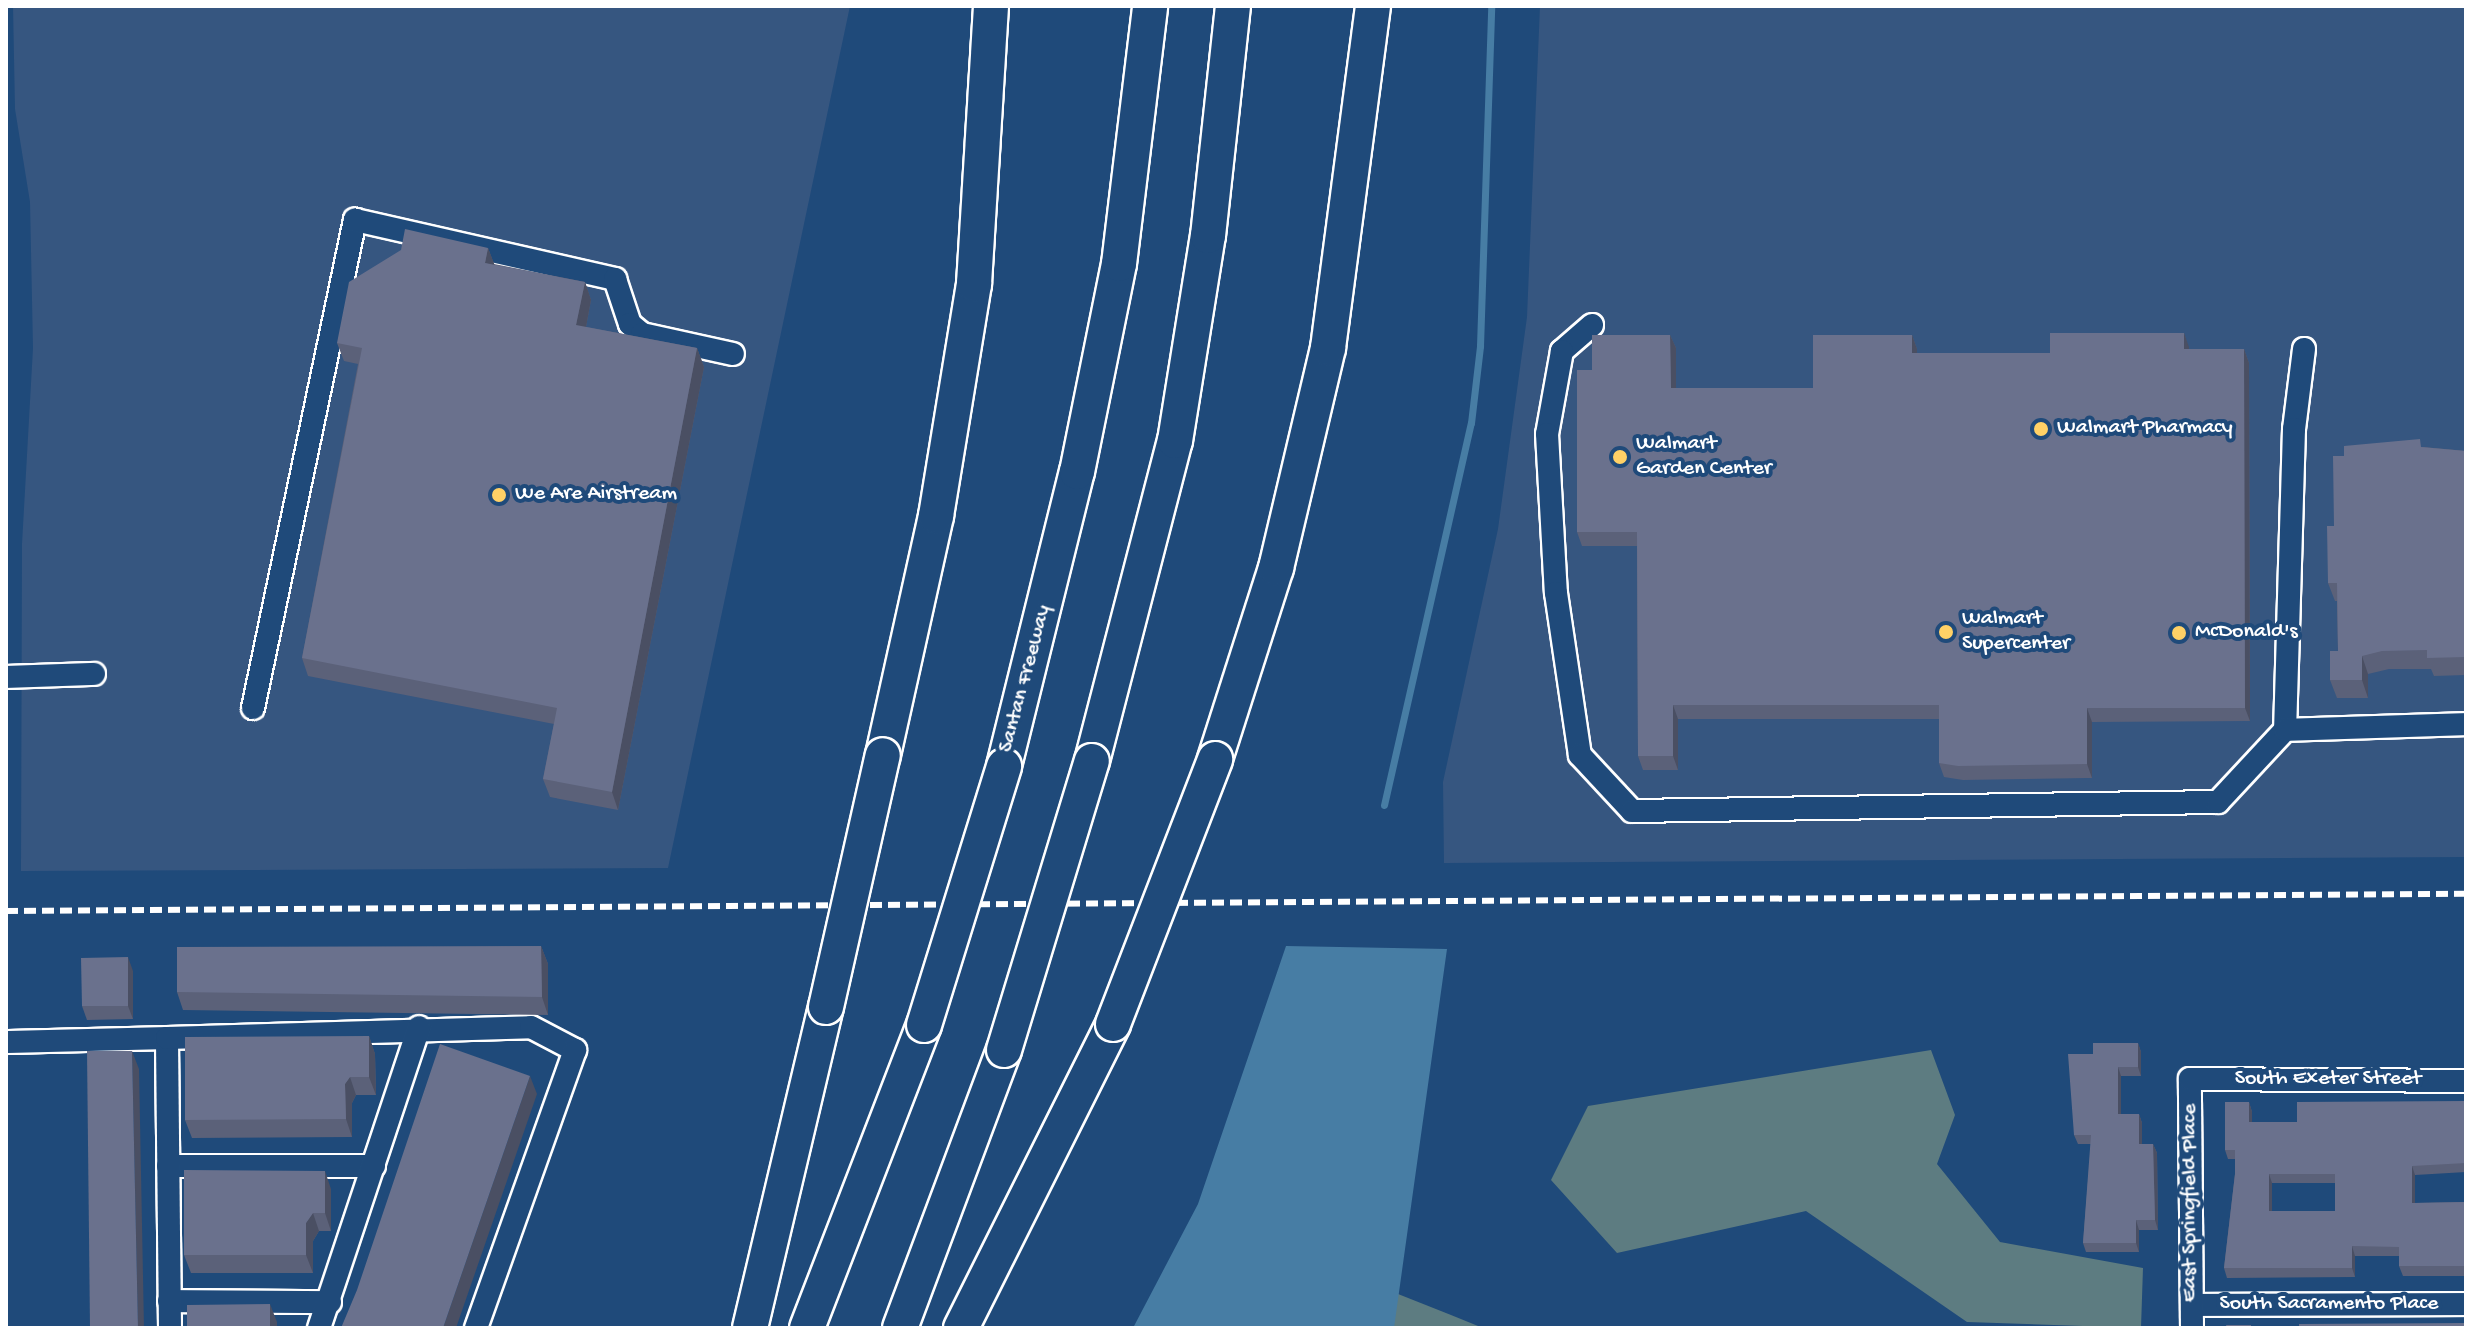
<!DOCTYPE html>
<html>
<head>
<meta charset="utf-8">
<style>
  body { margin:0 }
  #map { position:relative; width:2472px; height:1334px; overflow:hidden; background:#1f4a7a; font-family:"Gochi Hand",sans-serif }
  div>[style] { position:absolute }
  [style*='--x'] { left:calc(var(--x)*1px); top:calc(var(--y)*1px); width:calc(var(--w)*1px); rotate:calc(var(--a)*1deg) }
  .built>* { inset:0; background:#365680 }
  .green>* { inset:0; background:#5d7c81 }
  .water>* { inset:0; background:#477da4 }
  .stream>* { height:7px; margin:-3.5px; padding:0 3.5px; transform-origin:3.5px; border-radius:3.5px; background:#477da4 }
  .roads { filter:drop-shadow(2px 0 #fff) drop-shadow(-2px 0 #fff) drop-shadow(0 2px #fff) drop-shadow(0 -2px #fff) }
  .minor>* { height:22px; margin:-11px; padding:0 11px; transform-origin:11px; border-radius:11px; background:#1f4a7a }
  .highway>* { height:34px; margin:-17px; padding:0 17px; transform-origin:17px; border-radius:17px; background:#1f4a7a }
  .rail>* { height:6px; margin-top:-3px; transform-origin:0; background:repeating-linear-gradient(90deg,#fff 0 12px,transparent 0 18px) }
  .bridges { filter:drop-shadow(2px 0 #fff) drop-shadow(-2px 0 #fff) drop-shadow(0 2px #fff) drop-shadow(0 -2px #fff) }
  .highway-bridge>* { height:34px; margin:-17px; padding:0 17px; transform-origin:17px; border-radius:17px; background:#1f4a7a }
  .wall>* { inset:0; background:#5b6179 }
  .shaded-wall>* { inset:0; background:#4a4f63 }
  .building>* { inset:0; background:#6a718d }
  .dots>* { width:22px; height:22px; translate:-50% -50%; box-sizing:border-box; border:4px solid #1f4a7a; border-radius:50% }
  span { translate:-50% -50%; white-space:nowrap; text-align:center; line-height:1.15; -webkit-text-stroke:8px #1f4a7a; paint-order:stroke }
  .poi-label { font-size:22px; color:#fff }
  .left { translate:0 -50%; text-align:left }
  .street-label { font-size:22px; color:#fff }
  .frame { position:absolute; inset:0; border:8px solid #fff; pointer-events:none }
</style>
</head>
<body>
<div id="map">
  <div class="built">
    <i style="clip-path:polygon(13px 6px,850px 6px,668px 868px,21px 871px,22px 544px,33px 348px,30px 202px,15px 109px)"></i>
    <i style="clip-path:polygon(1540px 6px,2466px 6px,2466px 857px,1444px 863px,1443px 782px,1498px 529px,1527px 317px)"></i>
  </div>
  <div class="green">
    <i style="clip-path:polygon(1931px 1050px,1955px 1115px,1937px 1164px,2000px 1242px,2143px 1268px,2141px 1328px,1967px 1322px,1806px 1211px,1617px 1253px,1551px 1180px,1588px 1106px)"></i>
    <i style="clip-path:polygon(1393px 1292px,1451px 1315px,1483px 1328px,1394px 1328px)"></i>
  </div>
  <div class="water">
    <i style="clip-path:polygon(1286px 946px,1447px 949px,1394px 1328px,1133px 1328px,1198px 1204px)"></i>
  </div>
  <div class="stream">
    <i style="--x:1384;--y:805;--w:392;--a:-77.2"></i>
    <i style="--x:1471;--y:423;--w:78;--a:-83.3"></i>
    <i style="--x:1480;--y:346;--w:340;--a:-88.1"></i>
  </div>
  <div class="roads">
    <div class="minor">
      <i style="--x:1592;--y:325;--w:40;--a:139"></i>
      <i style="--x:1562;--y:351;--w:84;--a:100.2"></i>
      <i style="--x:1547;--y:434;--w:159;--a:86.8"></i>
      <i style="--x:1556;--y:593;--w:164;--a:81.6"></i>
      <i style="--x:1580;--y:755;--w:76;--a:47.1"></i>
      <i style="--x:1632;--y:811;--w:586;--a:-0.88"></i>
      <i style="--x:2218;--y:802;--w:98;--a:-47.1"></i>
      <i style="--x:2304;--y:349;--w:81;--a:97.1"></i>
      <i style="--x:2294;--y:429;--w:301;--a:91.7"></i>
      <i style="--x:2285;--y:730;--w:181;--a:-1.9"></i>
      <i style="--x:6;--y:677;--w:88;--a:-2"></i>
      <i style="--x:253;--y:708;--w:499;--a:-78.2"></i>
      <i style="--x:355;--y:220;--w:267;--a:12.8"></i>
      <i style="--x:615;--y:279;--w:47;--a:71.6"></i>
      <i style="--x:630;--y:324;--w:16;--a:40"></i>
      <i style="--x:642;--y:334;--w:93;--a:12.4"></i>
      <i style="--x:6;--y:1042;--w:161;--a:-1.4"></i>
      <i style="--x:168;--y:1166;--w:206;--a:0"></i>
      <i style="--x:169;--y:1301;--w:161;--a:0.4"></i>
      <i style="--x:2192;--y:1305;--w:274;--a:-0.2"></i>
      <i style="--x:170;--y:1328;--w:290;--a:-90.6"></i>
      <i style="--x:167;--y:1038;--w:364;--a:-1.7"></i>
      <i style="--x:531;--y:1027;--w:50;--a:27.6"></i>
      <i style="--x:575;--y:1050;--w:295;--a:109.6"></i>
      <i style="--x:319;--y:1328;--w:317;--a:-71.6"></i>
      <i style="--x:2192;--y:1328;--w:249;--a:-90.5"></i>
      <i style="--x:2190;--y:1079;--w:276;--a:0.4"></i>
    </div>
    <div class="highway">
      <i style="--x:883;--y:755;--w:245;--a:-77.5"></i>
      <i style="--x:936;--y:516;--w:235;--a:-80.7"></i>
      <i style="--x:974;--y:284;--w:279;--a:-86.5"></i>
      <i style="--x:1215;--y:759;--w:201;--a:-72.3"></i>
      <i style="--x:1276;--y:568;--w:226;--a:-76.7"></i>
      <i style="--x:1328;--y:348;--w:345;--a:-82.5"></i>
      <i style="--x:1092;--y:761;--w:331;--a:-75.5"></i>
      <i style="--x:1175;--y:441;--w:208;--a:-80.9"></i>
      <i style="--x:1208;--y:236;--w:231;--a:-83.8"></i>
      <i style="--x:1004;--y:766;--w:303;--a:-76.1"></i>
      <i style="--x:1077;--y:472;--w:212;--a:-78.6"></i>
      <i style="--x:1119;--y:264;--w:260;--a:-83.1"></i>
      <i style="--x:750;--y:1328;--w:330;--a:-76.7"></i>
      <i style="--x:807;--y:1328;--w:325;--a:-68.9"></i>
      <i style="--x:900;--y:1328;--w:297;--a:-69.5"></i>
      <i style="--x:961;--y:1328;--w:340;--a:-63.4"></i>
    </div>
  </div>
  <div class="rail">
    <i style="--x:6;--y:911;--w:2460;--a:-0.4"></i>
  </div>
  <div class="bridges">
    <div class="highway-bridge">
      <i style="--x:826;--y:1007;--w:258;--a:-77.3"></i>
      <i style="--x:1113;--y:1024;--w:284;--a:-68.9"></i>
      <i style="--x:924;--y:1025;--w:271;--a:-72.8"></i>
      <i style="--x:1004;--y:1050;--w:302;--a:-73.1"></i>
    </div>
  </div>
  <div class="wall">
    <i style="clip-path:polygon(488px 248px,494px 264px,585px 282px,591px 300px,586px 327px,697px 348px,704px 367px,618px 810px,550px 797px,543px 779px,554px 724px,308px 676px,302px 658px,358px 364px,344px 361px,337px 343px)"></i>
    <i style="clip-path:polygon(2184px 333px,2189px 349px,2244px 349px,2249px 363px,2250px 721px,2092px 722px,2092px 778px,1963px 780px,1944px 777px,1939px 763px,1939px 719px,1678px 719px,1678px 770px,1643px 770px,1638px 756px,1637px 546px,1582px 546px,1577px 532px,1592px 370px,1670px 335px,1676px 348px,1676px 388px,1813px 388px,1912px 335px,1917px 349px,1917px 353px,2050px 353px)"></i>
    <i style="clip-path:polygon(2423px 447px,2466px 451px,2466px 675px,2434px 676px,2431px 669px,2389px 669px,2368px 674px,2368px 698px,2337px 698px,2330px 680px,2338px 651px,2337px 601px,2335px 601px,2328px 583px,2344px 456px)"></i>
    <i style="clip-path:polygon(541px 946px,548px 964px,548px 1015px,183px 1010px,177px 992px)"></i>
    <i style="clip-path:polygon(133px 971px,133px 1019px,87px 1020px,82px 1006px)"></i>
    <i style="clip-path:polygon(369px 1036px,375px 1054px,376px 1095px,356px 1095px,352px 1103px,352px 1137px,192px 1138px,185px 1120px)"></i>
    <i style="clip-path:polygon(2138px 1043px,2141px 1052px,2141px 1076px,2121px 1076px,2121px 1114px,2139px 1114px,2142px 1123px,2142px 1144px,2153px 1144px,2157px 1153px,2158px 1230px,2139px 1230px,2139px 1252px,2086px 1252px,2083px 1243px,2091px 1144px,2078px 1144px,2074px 1135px,2093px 1054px)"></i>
    <i style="clip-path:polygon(evenodd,2466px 1101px,2466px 1172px,2415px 1175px,2415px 1203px,2466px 1202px,2466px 1276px,2403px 1276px,2399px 1266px,2399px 1256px,2355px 1256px,2355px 1277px,2227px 1278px,2224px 1268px,2235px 1174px,2235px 1159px,2228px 1159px,2225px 1150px,2249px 1102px,2252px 1112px,2252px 1122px,2297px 1122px,2466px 1101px,2272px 1183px,2335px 1183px,2335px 1211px,2272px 1211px,2272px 1183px)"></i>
    <i style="clip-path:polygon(331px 1189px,331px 1231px,319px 1231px,313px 1241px,313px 1273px,191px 1273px,184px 1255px)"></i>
  </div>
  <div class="shaded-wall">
    <i style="clip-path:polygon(488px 248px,495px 266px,485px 263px)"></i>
    <i style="clip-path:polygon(585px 282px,591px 300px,583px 343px,576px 325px)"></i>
    <i style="clip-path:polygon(2184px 333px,2189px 347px,2189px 363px,2184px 349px)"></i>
    <i style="clip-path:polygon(1670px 335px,1676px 348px,1676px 402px,1671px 388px)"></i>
    <i style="clip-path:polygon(1912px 335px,1917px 349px,1917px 367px,1912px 353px)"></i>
    <i style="clip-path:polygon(697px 348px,704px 367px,618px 810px,612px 792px)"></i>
    <i style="clip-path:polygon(2244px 349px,2249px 363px,2250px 721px,2245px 708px)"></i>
    <i style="clip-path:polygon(2362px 656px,2368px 674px,2368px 698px,2362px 680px)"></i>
    <i style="clip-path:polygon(1673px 705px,1678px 719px,1678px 770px,1673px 756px)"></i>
    <i style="clip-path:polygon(2087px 708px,2092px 722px,2092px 778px,2087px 764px)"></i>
    <i style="clip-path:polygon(541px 946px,548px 964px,548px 1015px,542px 997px)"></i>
    <i style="clip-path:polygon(128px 957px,133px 971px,133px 1019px,128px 1006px)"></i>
    <i style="clip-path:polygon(369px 1036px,375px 1054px,376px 1095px,369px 1077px)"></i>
    <i style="clip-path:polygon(2138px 1043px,2141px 1052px,2141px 1076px,2138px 1067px)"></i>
    <i style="clip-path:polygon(132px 1051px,139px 1069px,144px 1328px,138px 1328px)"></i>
    <i style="clip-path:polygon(2118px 1067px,2121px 1076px,2121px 1123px,2118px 1114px)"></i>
    <i style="clip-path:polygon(530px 1076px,537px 1094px,456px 1328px,443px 1328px)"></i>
    <i style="clip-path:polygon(350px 1077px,356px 1095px,352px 1103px,352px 1137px,346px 1119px,345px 1084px)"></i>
    <i style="clip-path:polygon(2249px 1102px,2252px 1112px,2252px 1132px,2249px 1122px)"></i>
    <i style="clip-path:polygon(2139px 1114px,2142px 1123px,2142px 1153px,2139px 1144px)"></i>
    <i style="clip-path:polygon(2153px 1144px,2157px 1153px,2158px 1230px,2155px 1220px)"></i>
    <i style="clip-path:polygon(2412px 1166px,2415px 1175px,2415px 1212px,2412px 1203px)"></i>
    <i style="clip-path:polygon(325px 1171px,331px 1189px,331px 1231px,325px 1213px)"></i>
    <i style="clip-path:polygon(2269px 1174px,2272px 1183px,2272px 1220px,2269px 1211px)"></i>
    <i style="clip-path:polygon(313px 1213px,319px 1231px,313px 1241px,313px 1273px,306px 1255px,306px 1223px)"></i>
    <i style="clip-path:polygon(2136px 1220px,2139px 1230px,2139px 1252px,2136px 1243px)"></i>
    <i style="clip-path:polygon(2352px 1246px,2355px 1256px,2355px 1277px,2352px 1268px)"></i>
    <i style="clip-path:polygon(270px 1304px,277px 1322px,277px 1328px,270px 1328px)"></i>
  </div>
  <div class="building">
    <i style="clip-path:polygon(405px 229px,488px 248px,485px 263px,585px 282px,576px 325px,697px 348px,612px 792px,543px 779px,557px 708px,302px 658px,362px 348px,337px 343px,349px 282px,401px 250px)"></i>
    <i style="clip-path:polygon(2050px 333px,2184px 333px,2184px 349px,2244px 349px,2245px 708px,2087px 708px,2087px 764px,1958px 766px,1939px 763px,1939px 705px,1673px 705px,1673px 756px,1638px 756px,1637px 532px,1577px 532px,1577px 370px,1592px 370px,1592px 335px,1670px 335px,1671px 388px,1813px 388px,1813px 335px,1912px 335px,1912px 353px,2050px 353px)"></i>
    <i style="clip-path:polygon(2420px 439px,2421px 447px,2466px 451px,2466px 657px,2427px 658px,2427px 650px,2382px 651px,2362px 656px,2362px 680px,2330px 680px,2330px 651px,2338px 651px,2337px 583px,2328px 583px,2327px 526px,2334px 526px,2333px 456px,2344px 456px,2344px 446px)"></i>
    <i style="clip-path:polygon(541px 946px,542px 997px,177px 992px,177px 947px)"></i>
    <i style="clip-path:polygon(128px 957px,128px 1006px,82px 1006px,81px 958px)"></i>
    <i style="clip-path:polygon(369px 1036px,369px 1077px,350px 1077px,345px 1084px,346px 1119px,185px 1120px,185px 1037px)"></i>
    <i style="clip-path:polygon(2093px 1043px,2138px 1043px,2138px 1067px,2118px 1067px,2118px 1114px,2139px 1114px,2139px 1144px,2153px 1144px,2155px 1220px,2136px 1220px,2136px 1243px,2083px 1243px,2091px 1135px,2074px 1135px,2068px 1054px,2093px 1054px)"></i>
    <i style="clip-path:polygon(440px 1044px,530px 1076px,443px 1328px,341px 1328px,357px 1290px)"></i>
    <i style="clip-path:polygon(87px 1051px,132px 1051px,138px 1328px,90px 1328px)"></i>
    <i style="clip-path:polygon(evenodd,2466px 1101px,2466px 1163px,2412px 1166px,2412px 1203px,2466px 1202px,2466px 1266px,2399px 1266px,2399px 1247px,2352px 1246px,2352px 1268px,2224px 1268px,2235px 1174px,2235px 1150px,2225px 1150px,2225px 1102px,2249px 1102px,2249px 1122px,2297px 1122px,2297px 1102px,2466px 1101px,2269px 1174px,2335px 1174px,2335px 1211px,2269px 1211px,2269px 1174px)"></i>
    <i style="clip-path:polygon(184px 1170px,325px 1171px,325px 1213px,313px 1213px,306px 1223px,306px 1255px,184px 1255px)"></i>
    <i style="clip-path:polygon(270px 1304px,270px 1328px,187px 1328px,187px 1305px)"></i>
    <i style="clip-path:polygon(2466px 1323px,2466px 1328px,2299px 1328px,2299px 1324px)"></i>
    <i style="clip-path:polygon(2226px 1325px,2251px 1325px,2251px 1328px,2227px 1328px)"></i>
  </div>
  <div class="dots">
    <i style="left:2041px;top:429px;background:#ffd166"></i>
    <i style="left:1620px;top:457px;background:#ffd166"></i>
    <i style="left:499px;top:495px;background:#ffd166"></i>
    <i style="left:1946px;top:632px;background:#ffd166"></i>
    <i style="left:2179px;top:633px;background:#ffd166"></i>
  </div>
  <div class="poi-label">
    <span class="left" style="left:2057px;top:429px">Walmart Pharmacy</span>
    <span class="left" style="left:1636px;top:457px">Walmart<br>Garden Center</span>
    <span class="left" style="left:515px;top:495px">We Are Airstream</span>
    <span class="left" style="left:1962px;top:632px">Walmart<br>Supercenter</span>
    <span class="left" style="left:2195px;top:633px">McDonald's</span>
  </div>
  <div class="street-label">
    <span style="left:1026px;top:679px;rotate:-75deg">Santan Freeway</span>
    <span style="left:2328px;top:1080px">South Exeter Street</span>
    <span style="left:2191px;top:1203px;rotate:-90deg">East Springfield Place</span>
    <span style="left:2329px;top:1305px">South Sacramento Place</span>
  </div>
  <div class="frame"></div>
</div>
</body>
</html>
